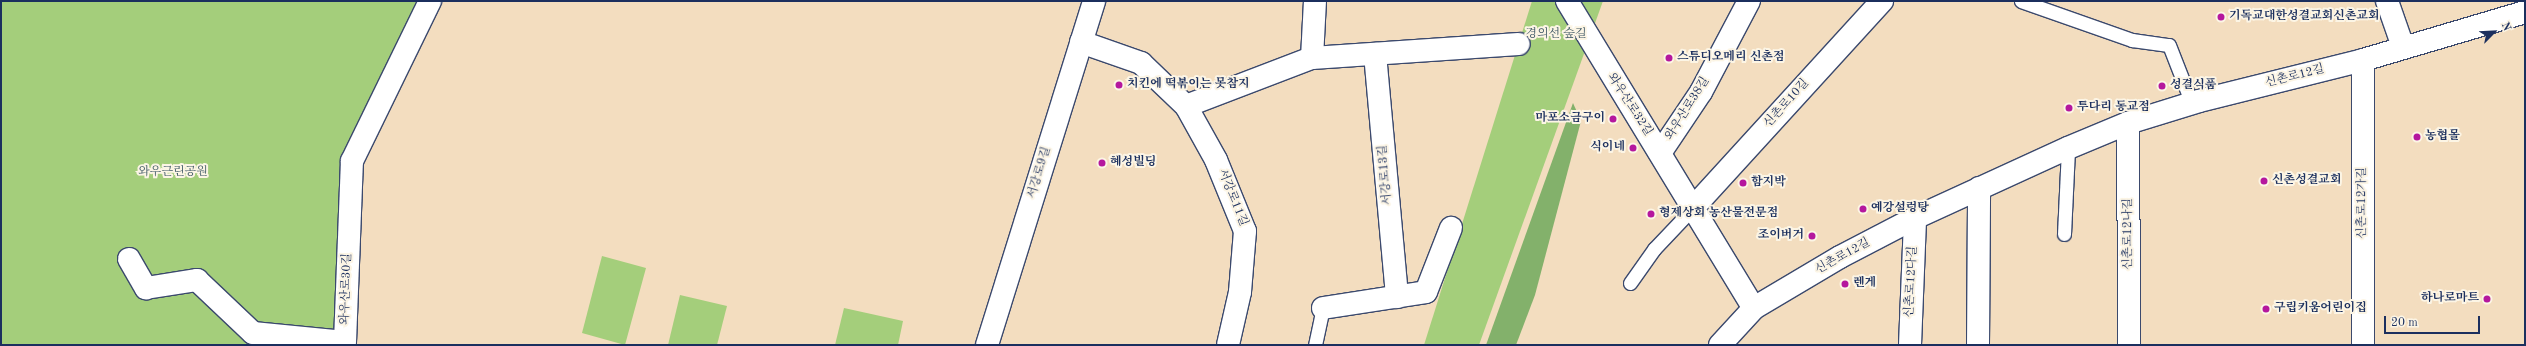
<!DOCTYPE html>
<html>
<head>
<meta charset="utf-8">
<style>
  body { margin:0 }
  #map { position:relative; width:2526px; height:346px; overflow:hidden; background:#f3ddbf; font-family:"Old Standard TT","Noto Serif KR",serif }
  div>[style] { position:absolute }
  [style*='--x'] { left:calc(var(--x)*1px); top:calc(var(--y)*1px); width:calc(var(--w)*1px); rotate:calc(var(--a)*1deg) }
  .green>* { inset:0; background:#a4ce7b }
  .forest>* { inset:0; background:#83b16b }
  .roads { filter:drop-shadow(1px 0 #3b496d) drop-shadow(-1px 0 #3b496d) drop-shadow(0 1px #3b496d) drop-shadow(0 -1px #3b496d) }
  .service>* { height:13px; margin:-6.5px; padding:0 6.5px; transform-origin:6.5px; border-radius:6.5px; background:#fff }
  .minor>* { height:22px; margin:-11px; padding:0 11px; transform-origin:11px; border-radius:11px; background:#fff }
  .tertiary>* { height:22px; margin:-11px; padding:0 11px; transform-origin:11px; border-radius:11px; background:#fff }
  .dots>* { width:11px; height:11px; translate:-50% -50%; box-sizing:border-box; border:2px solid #fcf5e5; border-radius:50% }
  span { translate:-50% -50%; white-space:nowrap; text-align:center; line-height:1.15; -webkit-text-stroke:4px #fcf5e5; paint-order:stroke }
  .poi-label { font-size:12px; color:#1b2f5e; font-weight:700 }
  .left { translate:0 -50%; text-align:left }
  .right { translate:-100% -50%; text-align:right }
  .park-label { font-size:12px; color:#3d5765 }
  .street-label { font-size:12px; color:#1b2f5e }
  .frame { position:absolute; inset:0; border:2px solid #1b2f5e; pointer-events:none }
  .north { position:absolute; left:2474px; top:12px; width:40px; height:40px; -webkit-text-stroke:3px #fcf5e5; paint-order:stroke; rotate:66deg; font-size:11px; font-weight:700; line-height:16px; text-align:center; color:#1b2f5e }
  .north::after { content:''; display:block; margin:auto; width:14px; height:18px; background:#1b2f5e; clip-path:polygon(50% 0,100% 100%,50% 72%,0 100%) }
  .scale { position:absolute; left:2384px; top:316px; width:96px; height:18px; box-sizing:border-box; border:2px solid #1b2f5e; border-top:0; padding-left:5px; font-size:12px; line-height:14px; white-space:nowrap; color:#1b2f5e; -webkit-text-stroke:3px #fcf5e5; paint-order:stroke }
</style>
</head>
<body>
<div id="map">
  <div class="green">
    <i style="clip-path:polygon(1px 1px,419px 1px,345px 155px,344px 345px,1px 344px)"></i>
    <i style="clip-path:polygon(1532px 1px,1603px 1px,1479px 345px,1424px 345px)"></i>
    <i style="clip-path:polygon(602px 256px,646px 268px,625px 345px,582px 333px)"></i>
    <i style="clip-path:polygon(680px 295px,727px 306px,717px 345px,668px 345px)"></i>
    <i style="clip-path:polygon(844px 308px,903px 321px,898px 345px,835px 345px)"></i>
  </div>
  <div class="forest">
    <i style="clip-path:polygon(1573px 103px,1581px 121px,1535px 295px,1516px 345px,1486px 345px)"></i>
  </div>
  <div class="roads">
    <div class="service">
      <i style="--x:2021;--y:1;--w:118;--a:19.4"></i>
      <i style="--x:2132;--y:40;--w:37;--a:8"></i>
      <i style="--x:2169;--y:45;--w:63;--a:68.7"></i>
      <i style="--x:2064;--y:234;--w:86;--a:-87.3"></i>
      <i style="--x:1630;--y:283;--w:42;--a:-54.8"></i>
      <i style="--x:1654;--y:249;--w:55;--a:-46.5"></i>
      <i style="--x:1315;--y:345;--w:38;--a:-78"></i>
    </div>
    <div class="minor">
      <i style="--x:1567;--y:1;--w:359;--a:58.7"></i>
      <i style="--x:2387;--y:1;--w:49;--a:70.8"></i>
      <i style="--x:1081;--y:42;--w:64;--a:19.3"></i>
      <i style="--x:1141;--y:63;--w:62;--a:43.7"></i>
      <i style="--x:1186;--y:106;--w:62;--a:60.9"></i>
      <i style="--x:1216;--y:160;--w:77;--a:67.8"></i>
      <i style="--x:1245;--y:231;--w:61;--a:94.7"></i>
      <i style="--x:1240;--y:292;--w:54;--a:102.8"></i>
      <i style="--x:1375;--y:54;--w:244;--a:84.8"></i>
      <i style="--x:1312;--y:58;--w:57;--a:-87"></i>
      <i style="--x:1186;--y:106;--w:135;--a:-20.9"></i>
      <i style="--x:1312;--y:58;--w:207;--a:-3.9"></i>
      <i style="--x:2128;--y:123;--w:222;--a:89.7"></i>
      <i style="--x:1660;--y:153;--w:73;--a:-56.1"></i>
      <i style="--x:1701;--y:92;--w:103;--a:-62.2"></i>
      <i style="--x:1692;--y:209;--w:282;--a:-47.6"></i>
      <i style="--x:129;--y:259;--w:34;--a:60"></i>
      <i style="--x:146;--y:288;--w:52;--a:-8.9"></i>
      <i style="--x:197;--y:280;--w:77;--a:43.4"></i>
      <i style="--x:253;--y:333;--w:92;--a:5.6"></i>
      <i style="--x:345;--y:342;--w:181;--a:-87.8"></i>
      <i style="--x:352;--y:161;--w:178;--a:-64"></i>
      <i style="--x:1323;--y:308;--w:104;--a:-8.8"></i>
      <i style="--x:1426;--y:292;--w:69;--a:-68.7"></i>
      <i style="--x:1720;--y:345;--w:50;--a:-47.4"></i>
      <i style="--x:1754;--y:308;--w:100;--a:-30.7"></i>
      <i style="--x:1840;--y:257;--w:85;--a:-27.5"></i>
      <i style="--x:1915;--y:218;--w:168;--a:-24.6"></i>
      <i style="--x:2068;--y:148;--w:65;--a:-22.6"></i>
      <i style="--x:2128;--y:123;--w:74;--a:-17.2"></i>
      <i style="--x:2199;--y:101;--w:169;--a:-14"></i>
      <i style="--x:2363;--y:60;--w:169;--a:-16.5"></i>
      <i style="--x:1910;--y:345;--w:127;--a:-87.7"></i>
      <i style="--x:1978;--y:345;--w:157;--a:-89.6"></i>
      <i style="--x:2363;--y:345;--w:285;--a:-90"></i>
    </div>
    <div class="tertiary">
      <i style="--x:987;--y:345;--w:360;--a:-72.7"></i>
    </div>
  </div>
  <div class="dots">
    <i style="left:2221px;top:17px;background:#b5179e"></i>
    <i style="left:1669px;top:58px;background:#b5179e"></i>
    <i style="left:1119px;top:85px;background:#b5179e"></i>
    <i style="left:2162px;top:86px;background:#b5179e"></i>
    <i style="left:2069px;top:108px;background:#b5179e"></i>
    <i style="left:1613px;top:119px;background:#b5179e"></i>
    <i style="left:2417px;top:137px;background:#b5179e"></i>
    <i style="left:1633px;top:148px;background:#b5179e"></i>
    <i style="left:1102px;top:163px;background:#b5179e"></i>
    <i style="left:2264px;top:181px;background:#b5179e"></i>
    <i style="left:1743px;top:183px;background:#b5179e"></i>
    <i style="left:1863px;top:209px;background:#b5179e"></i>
    <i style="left:1651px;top:214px;background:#b5179e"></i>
    <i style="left:1812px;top:236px;background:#b5179e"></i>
    <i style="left:1845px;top:284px;background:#b5179e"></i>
    <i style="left:2487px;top:299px;background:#b5179e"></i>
    <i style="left:2266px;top:309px;background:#b5179e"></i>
  </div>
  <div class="poi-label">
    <span class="left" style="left:2229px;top:17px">기독교대한성결교회신촌교회</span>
    <span class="left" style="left:1677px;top:58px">스튜디오메리 신촌점</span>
    <span class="left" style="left:1127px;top:85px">치킨에 떡볶이는 못참지</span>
    <span class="left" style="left:2170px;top:86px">성결식품</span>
    <span class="left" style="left:2077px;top:108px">투다리 동교점</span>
    <span class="right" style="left:1605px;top:119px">마포소금구이</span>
    <span class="left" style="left:2425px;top:137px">농협몰</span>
    <span class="right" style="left:1625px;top:148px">식이네</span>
    <span class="left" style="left:1110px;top:163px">혜성빌딩</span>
    <span class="left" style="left:2272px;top:181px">신촌성결교회</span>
    <span class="left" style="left:1751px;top:183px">함지박</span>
    <span class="left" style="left:1871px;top:209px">예강설렁탕</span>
    <span class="left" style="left:1659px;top:214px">형제상회 농산물전문점</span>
    <span class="right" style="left:1804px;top:236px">조이버거</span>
    <span class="left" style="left:1853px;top:284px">렌게</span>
    <span class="right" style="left:2479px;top:299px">하나로마트</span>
    <span class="left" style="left:2274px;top:309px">구립키움어린이집</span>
  </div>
  <div class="park-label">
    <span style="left:1556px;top:35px">경의선 숲길</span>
    <span style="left:173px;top:173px">와우근린공원</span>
  </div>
  <div class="street-label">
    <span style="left:2295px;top:77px;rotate:-14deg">신촌로12길</span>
    <span style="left:1787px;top:104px;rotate:-48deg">신촌로10길</span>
    <span style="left:1629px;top:105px;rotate:57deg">와우산로32길</span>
    <span style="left:1688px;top:109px;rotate:-58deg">와우산로38길</span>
    <span style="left:1040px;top:173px;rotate:-73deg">서강로9길</span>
    <span style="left:1386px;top:175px;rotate:-95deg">서강로13길</span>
    <span style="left:1232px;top:198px;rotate:68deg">서강로11길</span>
    <span style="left:2363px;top:203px;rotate:-90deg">신촌로12가길</span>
    <span style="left:2129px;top:234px;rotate:-90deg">신촌로12나길</span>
    <span style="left:1843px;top:257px;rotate:-29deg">신촌로12길</span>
    <span style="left:1912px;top:282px;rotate:-87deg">신촌로12다길</span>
    <span style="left:347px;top:289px;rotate:-88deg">와우산로30길</span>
  </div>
  <div class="frame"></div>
  <div class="north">N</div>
  <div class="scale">20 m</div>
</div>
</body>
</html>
